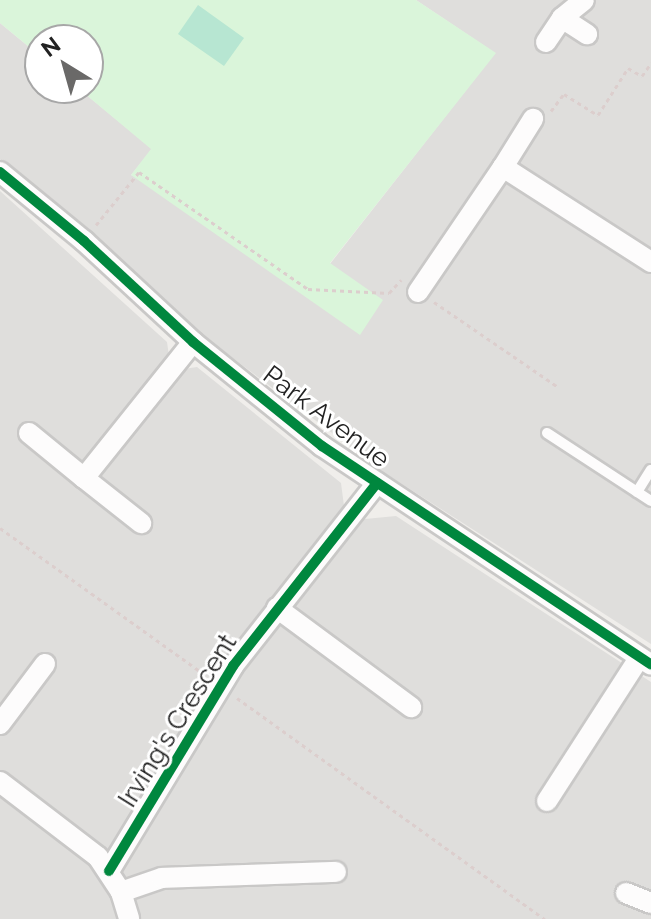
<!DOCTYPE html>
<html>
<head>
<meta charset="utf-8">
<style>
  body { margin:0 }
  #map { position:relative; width:651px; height:919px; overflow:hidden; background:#f0eeeb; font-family:Raleway,sans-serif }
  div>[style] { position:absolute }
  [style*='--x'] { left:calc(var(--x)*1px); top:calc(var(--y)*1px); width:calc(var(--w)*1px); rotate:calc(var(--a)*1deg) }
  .residential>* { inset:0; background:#dfdedc }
  .park>* { inset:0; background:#daf5da }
  .pitch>* { inset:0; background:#b7e6d2 }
  .path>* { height:3px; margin-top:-1.5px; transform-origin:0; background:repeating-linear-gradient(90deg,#dccecd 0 4px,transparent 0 8px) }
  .roads { filter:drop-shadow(2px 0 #c9c8c7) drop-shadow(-2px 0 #c9c8c7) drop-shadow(0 2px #c9c8c7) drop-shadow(0 -2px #c9c8c7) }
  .service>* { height:10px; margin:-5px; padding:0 5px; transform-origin:5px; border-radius:5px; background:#fdfcfc }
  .minor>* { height:20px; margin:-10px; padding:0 10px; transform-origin:10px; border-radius:10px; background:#fdfcfc }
  .cycleway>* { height:10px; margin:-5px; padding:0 5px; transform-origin:5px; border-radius:5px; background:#00873e }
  span { translate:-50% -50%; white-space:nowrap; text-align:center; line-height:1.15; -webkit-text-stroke:6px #fff; paint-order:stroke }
  .street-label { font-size:26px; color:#222 }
  .north { position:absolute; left:24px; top:24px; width:80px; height:80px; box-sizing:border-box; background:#fff; border:2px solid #a7a7a7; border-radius:50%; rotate:323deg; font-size:22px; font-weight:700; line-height:32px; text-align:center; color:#222 }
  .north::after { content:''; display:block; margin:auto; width:28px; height:36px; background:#6a6968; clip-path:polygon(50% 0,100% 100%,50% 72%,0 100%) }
</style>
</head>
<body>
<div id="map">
  <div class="residential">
    <i style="clip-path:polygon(416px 0,651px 0,651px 644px,385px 473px,201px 334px,0 159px,0 23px,40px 56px,40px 88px,78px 88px,152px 149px,131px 175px,330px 264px,495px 53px)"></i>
    <i style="clip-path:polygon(0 191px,167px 342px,169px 356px,184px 369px,197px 367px,341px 483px,344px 506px,365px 519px,396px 516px,651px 682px,651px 919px,0 919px)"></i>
  </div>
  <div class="park">
    <i style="clip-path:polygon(0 0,416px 0,496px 53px,330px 263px,383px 300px,360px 335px,131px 175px,151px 149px,78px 88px,88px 88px,88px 40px,40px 40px,40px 56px,0 23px)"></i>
  </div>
  <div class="pitch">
    <i style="clip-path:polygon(198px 5px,244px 38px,224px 66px,178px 34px)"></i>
  </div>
  <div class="path">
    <i style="--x:551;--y:111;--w:21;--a:-53"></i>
    <i style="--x:564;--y:94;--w:40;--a:32"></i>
    <i style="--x:598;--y:115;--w:56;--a:-57.4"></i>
    <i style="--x:628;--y:68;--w:16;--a:30"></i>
    <i style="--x:642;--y:76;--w:16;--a:-55"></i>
    <i style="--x:96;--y:225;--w:68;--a:-50.9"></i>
    <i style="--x:139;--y:172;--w:206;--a:34.7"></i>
    <i style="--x:308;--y:289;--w:81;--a:2.8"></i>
    <i style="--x:389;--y:293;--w:18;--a:-47"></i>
    <i style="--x:434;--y:302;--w:150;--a:34.4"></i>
    <i style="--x:0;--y:528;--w:252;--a:35.6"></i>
    <i style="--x:237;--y:698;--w:379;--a:35.7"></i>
  </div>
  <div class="roads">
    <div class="service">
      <i style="--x:547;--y:433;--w:124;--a:33.2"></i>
      <i style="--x:637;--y:492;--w:26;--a:-58"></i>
    </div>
    <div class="minor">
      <i style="--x:562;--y:18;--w:30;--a:33"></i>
      <i style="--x:546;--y:42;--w:29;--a:-56"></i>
      <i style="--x:562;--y:18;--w:28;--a:-39"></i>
      <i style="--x:503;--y:167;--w:57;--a:-58"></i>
      <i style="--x:0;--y:172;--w:109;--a:39.4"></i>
      <i style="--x:84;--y:241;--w:149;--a:42.8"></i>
      <i style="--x:193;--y:342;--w:166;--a:38.9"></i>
      <i style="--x:322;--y:446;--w:395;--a:33.6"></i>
      <i style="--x:418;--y:292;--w:151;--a:-55.8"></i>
      <i style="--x:503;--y:167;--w:176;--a:32.7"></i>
      <i style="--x:29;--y:433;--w:71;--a:39.3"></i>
      <i style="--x:84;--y:478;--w:174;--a:-51.3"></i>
      <i style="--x:84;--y:478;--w:73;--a:38.3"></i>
      <i style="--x:277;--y:608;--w:167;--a:36.5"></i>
      <i style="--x:0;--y:724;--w:75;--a:-53.1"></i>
      <i style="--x:0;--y:782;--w:123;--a:37.4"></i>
      <i style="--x:98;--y:857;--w:42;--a:56.7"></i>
      <i style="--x:121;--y:892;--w:28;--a:73"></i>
      <i style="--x:547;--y:801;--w:170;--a:-57.2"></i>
      <i style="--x:109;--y:871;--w:240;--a:-58.8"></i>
      <i style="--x:233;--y:666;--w:233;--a:-51.8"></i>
      <i style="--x:121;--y:892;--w:43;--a:-18.9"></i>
      <i style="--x:162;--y:878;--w:174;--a:-2"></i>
      <i style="--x:626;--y:893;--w:27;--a:22"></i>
    </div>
  </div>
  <div class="cycleway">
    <i style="--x:0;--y:172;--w:109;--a:39.4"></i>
    <i style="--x:84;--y:241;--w:149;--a:42.8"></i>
    <i style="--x:193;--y:342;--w:166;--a:38.9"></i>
    <i style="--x:322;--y:446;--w:395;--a:33.6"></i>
    <i style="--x:109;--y:871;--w:240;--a:-58.8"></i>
    <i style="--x:233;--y:666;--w:233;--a:-51.8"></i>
  </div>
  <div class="street-label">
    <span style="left:326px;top:417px;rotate:37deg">Park Avenue</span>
    <span style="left:178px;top:721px;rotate:-58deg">Irving's Crescent</span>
  </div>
  <div class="north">N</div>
</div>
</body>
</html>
